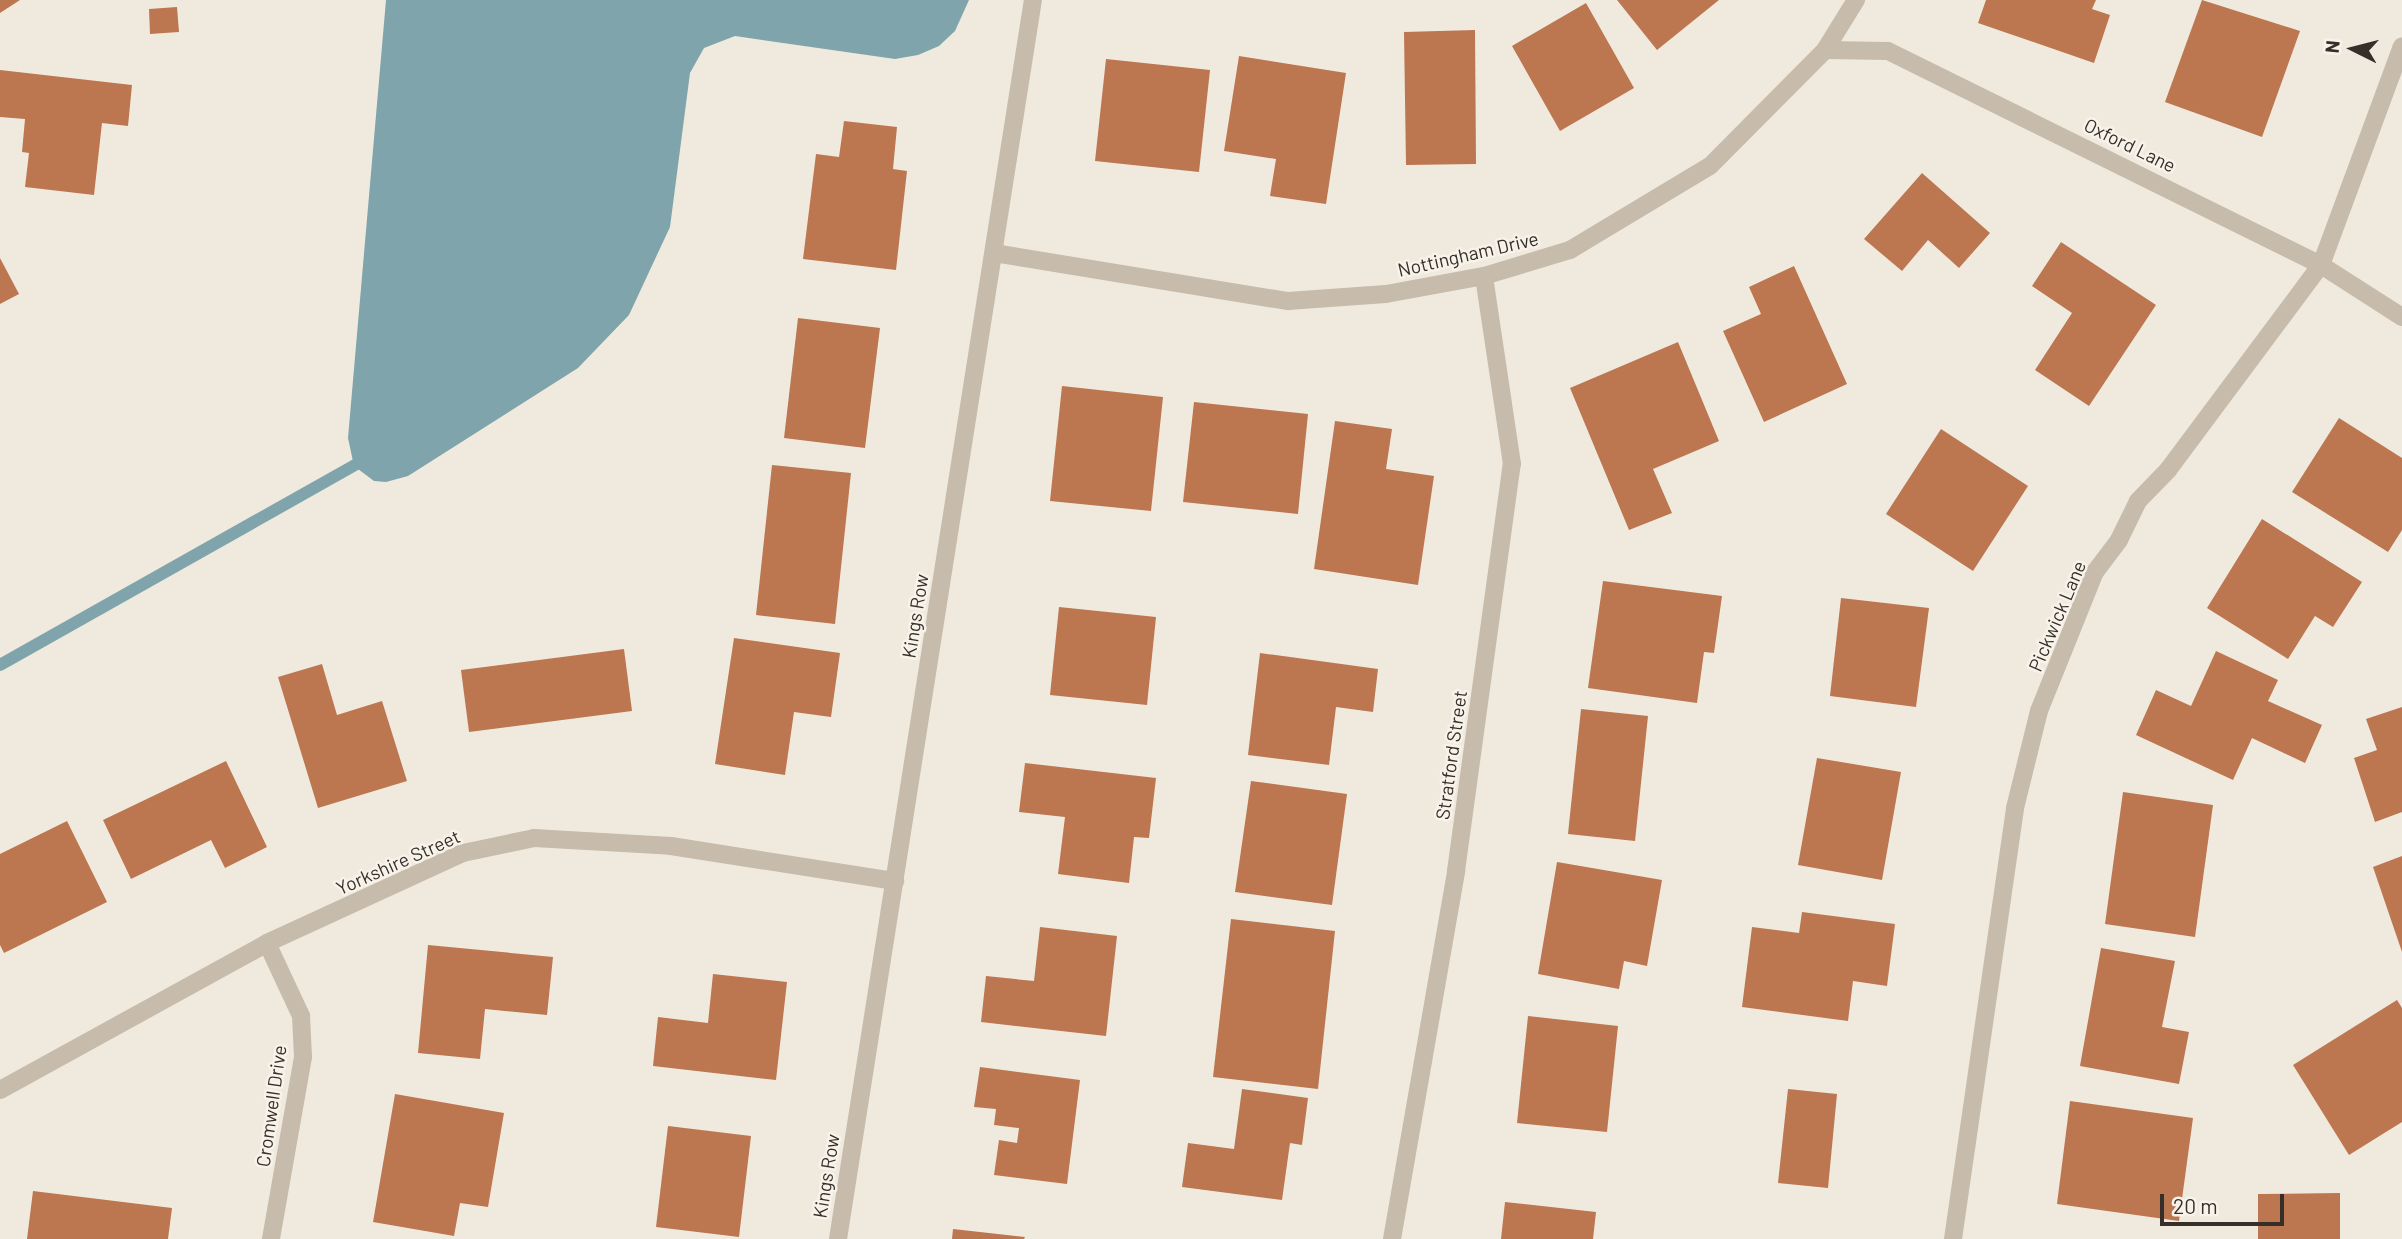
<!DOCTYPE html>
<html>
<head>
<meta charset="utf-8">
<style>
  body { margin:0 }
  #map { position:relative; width:2402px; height:1239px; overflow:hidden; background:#f0eade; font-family:Barlow,sans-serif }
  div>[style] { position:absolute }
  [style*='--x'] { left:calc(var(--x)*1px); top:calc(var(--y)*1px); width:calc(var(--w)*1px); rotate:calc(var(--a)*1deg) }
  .water>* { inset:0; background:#7fa4ab }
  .stream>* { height:12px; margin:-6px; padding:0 6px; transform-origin:6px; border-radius:6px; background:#7fa4ab }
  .building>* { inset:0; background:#bc7650 }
  .minor>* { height:18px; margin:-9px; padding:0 9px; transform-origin:9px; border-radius:9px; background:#c7bbab }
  span { translate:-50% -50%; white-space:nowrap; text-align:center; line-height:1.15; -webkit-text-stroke:5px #f8f3ea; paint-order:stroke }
  .street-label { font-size:19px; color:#362f29 }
  .north { position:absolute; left:2318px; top:14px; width:70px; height:70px; -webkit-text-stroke:5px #f8f3ea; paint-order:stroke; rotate:276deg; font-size:19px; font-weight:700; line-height:28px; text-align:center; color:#362f29 }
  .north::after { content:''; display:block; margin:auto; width:24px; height:32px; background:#362f29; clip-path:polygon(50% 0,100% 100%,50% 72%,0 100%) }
  .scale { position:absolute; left:2160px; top:1194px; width:124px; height:32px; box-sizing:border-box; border:4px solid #362f29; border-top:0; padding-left:9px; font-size:21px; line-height:24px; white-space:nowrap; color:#362f29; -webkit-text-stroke:5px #f8f3ea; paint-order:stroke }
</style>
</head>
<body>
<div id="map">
  <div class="water">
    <i style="clip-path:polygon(386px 0,969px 0,955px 31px,939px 46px,918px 55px,895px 59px,735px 36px,704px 48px,690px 73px,670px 227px,629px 315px,578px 368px,408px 476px,386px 482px,374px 481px,354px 466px,348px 438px)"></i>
  </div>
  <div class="stream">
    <i style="--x:0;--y:665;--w:424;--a:-29.4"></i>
  </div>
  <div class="building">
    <i style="clip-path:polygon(0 0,20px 0,0 13px)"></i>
    <i style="clip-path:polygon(1617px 0,1719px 0,1657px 50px)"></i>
    <i style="clip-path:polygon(1986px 0,2096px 0,2092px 9px,2110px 15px,2094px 63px,1978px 23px)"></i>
    <i style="clip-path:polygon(2202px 0,2300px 31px,2262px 137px,2165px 102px)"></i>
    <i style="clip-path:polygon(1586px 3px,1634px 88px,1560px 131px,1512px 46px)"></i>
    <i style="clip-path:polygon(177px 7px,179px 32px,150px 34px,149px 9px)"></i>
    <i style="clip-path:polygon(1475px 30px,1476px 164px,1406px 165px,1404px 32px)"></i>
    <i style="clip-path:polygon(1239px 56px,1346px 73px,1326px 204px,1270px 196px,1276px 159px,1224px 151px)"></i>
    <i style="clip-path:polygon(1106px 59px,1210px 70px,1199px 172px,1095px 161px)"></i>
    <i style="clip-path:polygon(0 70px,132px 85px,128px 126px,102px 123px,94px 195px,25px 187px,29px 153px,22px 152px,25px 119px,0 117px)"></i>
    <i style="clip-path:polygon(844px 121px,897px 127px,893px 169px,907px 171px,896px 270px,803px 259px,816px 154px,839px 157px)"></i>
    <i style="clip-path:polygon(1922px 173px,1990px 233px,1959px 268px,1928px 240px,1902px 271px,1864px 239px)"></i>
    <i style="clip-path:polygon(2061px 242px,2156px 305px,2089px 406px,2035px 370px,2072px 313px,2032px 286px)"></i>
    <i style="clip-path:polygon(0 258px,19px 294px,0 304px)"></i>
    <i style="clip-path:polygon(1794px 266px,1847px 384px,1764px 422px,1723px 331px,1761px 314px,1749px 287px)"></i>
    <i style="clip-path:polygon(798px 318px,880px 328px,865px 448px,784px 438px)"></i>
    <i style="clip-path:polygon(1678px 342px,1719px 441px,1653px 469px,1672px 513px,1629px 530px,1570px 388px)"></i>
    <i style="clip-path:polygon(1062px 386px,1163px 397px,1151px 511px,1050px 501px)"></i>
    <i style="clip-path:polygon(1194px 402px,1308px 414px,1298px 514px,1183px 502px)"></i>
    <i style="clip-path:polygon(2339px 418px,2402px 458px,2402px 530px,2388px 552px,2292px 492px)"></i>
    <i style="clip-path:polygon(1335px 421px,1392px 429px,1386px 469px,1434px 476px,1418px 585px,1314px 569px)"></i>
    <i style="clip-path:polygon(1941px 429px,2028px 486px,1973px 571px,1886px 514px)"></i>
    <i style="clip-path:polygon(772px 465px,851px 473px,835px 624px,756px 615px)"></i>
    <i style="clip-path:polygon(2262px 519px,2362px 582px,2333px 627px,2315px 616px,2288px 659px,2207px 608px)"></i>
    <i style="clip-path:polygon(1603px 581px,1722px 596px,1714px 653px,1704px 652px,1697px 703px,1588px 688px)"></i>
    <i style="clip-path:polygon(1841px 598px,1929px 608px,1916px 707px,1830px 696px)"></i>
    <i style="clip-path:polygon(1059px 607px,1156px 617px,1147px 705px,1050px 695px)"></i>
    <i style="clip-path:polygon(734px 638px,840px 653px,831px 717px,794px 712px,785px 775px,715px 764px)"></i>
    <i style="clip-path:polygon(624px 649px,632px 711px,469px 732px,461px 670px)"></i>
    <i style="clip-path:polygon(2216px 651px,2278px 680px,2268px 701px,2322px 725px,2305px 763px,2252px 738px,2233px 780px,2136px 735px,2156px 690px,2191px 706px)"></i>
    <i style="clip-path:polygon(1260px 653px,1378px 669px,1373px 712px,1336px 707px,1329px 765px,1248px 755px)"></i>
    <i style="clip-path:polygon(322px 664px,337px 715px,382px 701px,407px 781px,318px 808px,278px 677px)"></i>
    <i style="clip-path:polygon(2402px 707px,2402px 812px,2375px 822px,2354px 758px,2377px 750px,2366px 719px)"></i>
    <i style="clip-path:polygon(1581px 709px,1648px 716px,1635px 841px,1568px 834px)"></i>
    <i style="clip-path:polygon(1817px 758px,1901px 772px,1882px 880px,1798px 865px)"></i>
    <i style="clip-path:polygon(226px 761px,267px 847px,225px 868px,211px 840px,131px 879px,103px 820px)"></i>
    <i style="clip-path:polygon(1025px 763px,1156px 778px,1149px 838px,1134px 837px,1129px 883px,1058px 874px,1065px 817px,1019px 812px)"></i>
    <i style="clip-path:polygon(1251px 781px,1347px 794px,1332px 905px,1235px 892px)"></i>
    <i style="clip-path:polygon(2123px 792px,2213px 805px,2195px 937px,2105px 924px)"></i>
    <i style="clip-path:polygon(67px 821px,107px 902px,4px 953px,0 945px,0 854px)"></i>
    <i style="clip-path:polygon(2402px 856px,2402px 952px,2373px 867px)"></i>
    <i style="clip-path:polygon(1557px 862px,1662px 880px,1647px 966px,1624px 961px,1619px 989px,1538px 974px)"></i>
    <i style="clip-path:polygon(1802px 912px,1895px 924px,1887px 986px,1853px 981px,1848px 1021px,1742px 1007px,1752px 927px,1799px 933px)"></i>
    <i style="clip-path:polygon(1231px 919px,1335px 931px,1318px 1089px,1213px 1077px)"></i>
    <i style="clip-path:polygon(1040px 927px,1117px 936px,1106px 1036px,981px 1022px,986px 976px,1034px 981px)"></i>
    <i style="clip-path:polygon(428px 945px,553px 957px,547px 1015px,485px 1009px,480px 1059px,418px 1053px)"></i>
    <i style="clip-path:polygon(2101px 948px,2175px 961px,2162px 1027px,2189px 1032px,2179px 1084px,2080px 1066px)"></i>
    <i style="clip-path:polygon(713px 974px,787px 982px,776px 1080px,653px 1066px,658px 1017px,708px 1023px)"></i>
    <i style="clip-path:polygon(2397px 1000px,2402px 1008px,2402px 1122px,2349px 1155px,2293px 1065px)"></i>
    <i style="clip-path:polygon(1528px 1016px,1618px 1026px,1607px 1132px,1517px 1123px)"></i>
    <i style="clip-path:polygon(980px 1067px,1080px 1080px,1067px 1184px,994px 1175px,999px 1140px,1017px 1143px,1019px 1128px,994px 1125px,996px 1109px,974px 1107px)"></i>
    <i style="clip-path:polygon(1242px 1089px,1308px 1098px,1302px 1145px,1290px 1143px,1282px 1200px,1182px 1187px,1188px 1143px,1234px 1149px)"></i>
    <i style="clip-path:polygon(1788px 1089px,1837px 1094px,1828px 1188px,1778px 1183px)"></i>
    <i style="clip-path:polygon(395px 1094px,504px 1113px,488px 1207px,460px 1203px,454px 1236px,373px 1222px)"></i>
    <i style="clip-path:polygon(2070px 1101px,2193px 1118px,2179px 1221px,2057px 1204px)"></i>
    <i style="clip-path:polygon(668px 1126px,751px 1136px,739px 1237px,656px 1227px)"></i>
    <i style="clip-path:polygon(33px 1191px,172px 1208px,168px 1239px,27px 1239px)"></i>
    <i style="clip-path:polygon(2340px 1193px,2340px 1239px,2258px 1239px,2258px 1194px)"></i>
    <i style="clip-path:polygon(1505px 1202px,1596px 1212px,1593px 1239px,1501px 1239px)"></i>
    <i style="clip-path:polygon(953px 1229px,1025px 1237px,1024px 1239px,952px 1239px)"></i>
  </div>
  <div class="minor">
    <i style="--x:1825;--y:50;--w:63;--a:0.9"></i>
    <i style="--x:1888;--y:51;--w:483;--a:26.3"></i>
    <i style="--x:2321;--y:265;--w:96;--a:32.7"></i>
    <i style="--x:994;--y:253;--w:298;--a:9.3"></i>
    <i style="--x:1288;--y:301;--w:98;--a:-4.1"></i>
    <i style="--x:1386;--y:294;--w:100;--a:-10.4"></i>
    <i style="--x:1484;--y:276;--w:90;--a:-16.8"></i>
    <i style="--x:1570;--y:250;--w:163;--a:-31"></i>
    <i style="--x:1710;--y:166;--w:163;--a:-45.2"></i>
    <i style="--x:1825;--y:50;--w:59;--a:-58.2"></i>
    <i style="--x:267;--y:943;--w:81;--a:65"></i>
    <i style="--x:301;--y:1016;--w:41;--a:87.2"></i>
    <i style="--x:303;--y:1057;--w:185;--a:100"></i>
    <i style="--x:0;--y:1090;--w:305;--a:-28.8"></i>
    <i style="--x:267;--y:943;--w:216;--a:-24.7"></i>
    <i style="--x:463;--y:853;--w:73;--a:-11.9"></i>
    <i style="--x:534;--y:838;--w:137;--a:3.3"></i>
    <i style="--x:671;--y:846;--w:227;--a:8.9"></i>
    <i style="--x:838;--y:1239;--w:1254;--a:-81.06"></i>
    <i style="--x:1392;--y:1239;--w:374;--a:-80.1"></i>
    <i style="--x:1456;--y:871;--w:411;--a:-82.2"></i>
    <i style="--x:1512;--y:464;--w:190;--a:-98.5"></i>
    <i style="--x:1953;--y:1239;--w:435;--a:-81.8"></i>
    <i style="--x:2015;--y:808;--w:100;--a:-76.1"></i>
    <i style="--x:2039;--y:711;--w:150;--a:-68.1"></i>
    <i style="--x:2095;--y:572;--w:40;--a:-53"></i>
    <i style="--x:2119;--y:540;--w:43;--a:-64"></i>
    <i style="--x:2138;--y:501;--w:43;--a:-45.9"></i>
    <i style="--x:2168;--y:470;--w:256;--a:-53.3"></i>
    <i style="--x:2321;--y:265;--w:233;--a:-69.7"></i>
  </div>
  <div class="street-label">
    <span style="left:2130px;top:145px;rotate:26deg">Oxford Lane</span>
    <span style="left:1468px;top:254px;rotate:-13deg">Nottingham Drive</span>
    <span style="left:915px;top:616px;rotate:-81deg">Kings Row</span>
    <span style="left:2057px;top:616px;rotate:-67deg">Pickwick Lane</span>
    <span style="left:1451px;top:755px;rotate:-82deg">Stratford Street</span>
    <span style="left:398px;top:862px;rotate:-24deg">Yorkshire Street</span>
    <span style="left:271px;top:1106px;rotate:-82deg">Cromwell Drive</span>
    <span style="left:826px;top:1176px;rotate:-81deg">Kings Row</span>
  </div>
  <div class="north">N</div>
  <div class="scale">20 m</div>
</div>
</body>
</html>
